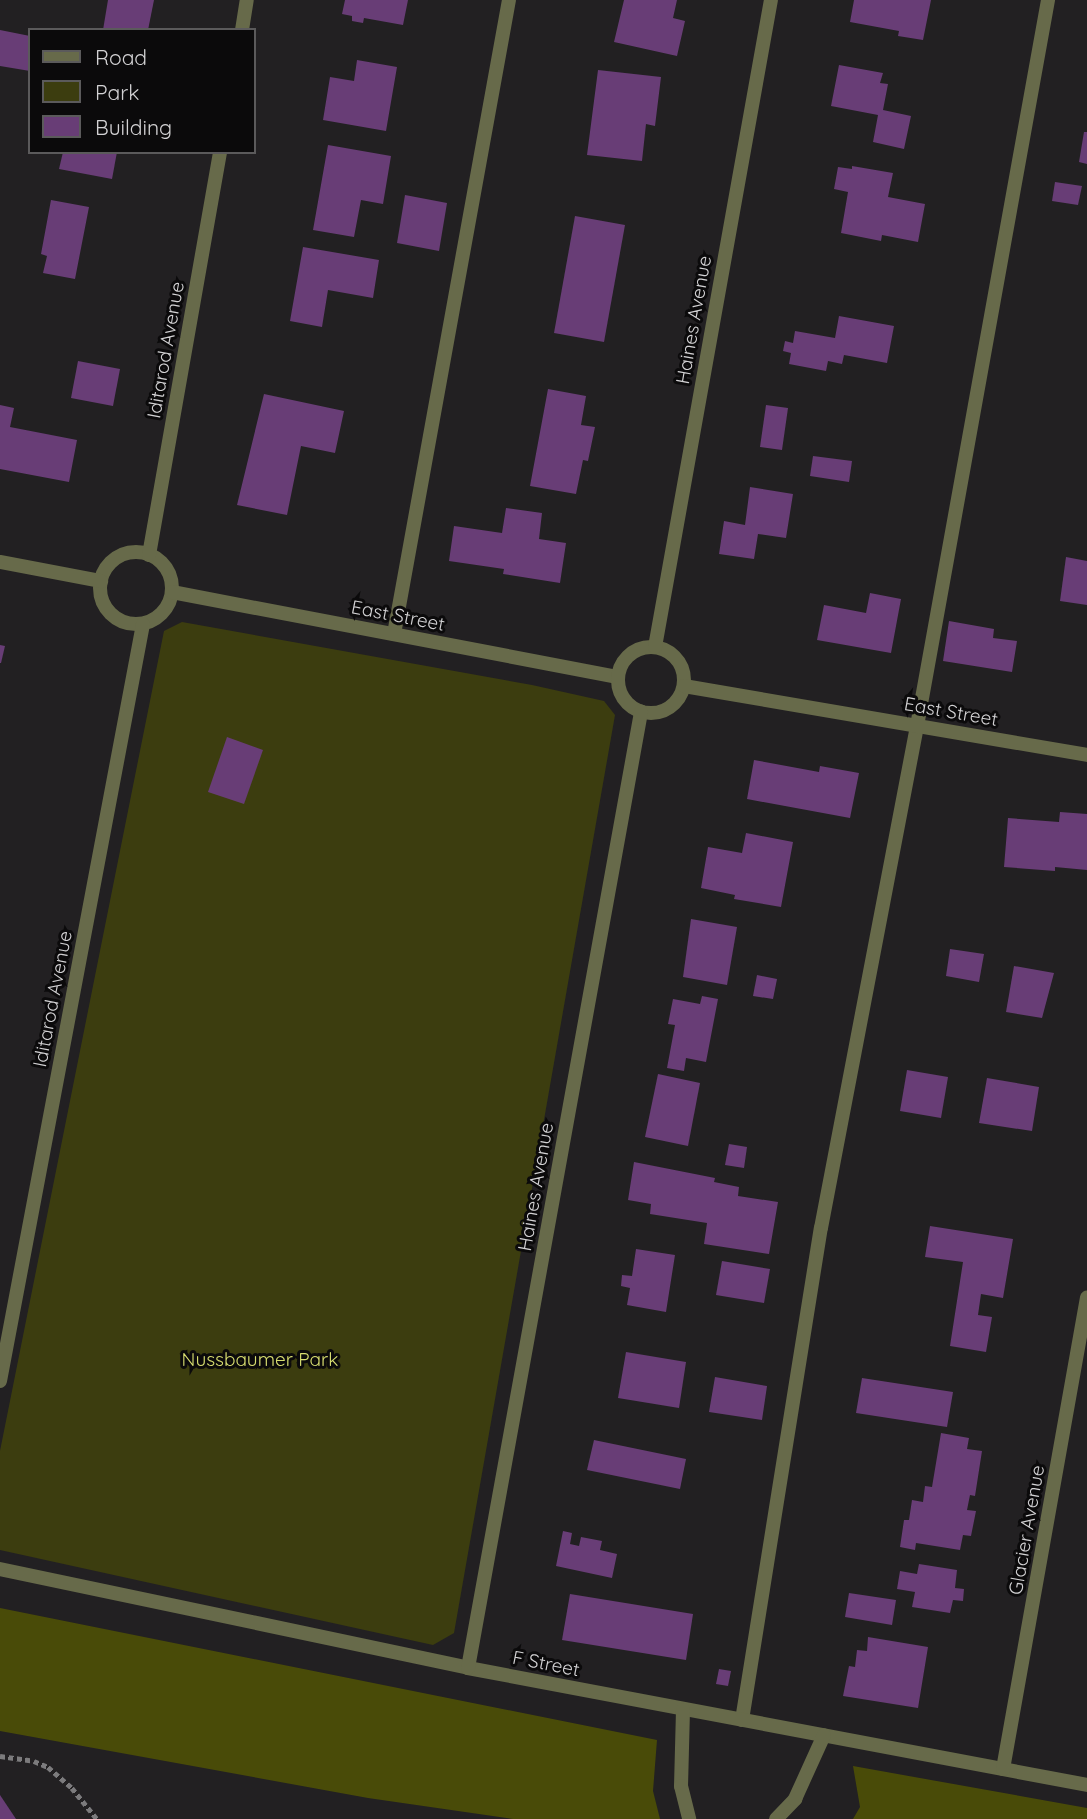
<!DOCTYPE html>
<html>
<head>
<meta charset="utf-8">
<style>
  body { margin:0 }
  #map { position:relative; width:1087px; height:1819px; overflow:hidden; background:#222022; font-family:Quicksand,sans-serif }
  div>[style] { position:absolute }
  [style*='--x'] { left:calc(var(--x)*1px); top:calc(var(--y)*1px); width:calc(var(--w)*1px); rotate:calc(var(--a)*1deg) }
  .green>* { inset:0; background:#3c3d0f }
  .forest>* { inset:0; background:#494b08 }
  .building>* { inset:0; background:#683d76 }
  .path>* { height:4.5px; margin-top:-2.25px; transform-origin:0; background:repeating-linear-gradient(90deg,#7c7b7d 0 5px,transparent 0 8.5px) }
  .service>* { height:14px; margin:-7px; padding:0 7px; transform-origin:7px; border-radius:7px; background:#676a4a }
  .minor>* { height:14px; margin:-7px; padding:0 7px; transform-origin:7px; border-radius:7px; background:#676a4a }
  .minor>.ring { margin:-7px; padding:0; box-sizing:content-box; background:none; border:14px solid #676a4a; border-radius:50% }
  span { translate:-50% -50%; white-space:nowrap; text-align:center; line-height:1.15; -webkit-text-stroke:6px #0b0a0b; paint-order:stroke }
  .street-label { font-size:19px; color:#d3d2d4 }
  .park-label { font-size:19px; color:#d8de70 }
  .legend { position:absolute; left:28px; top:28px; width:228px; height:126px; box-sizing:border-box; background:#0b0a0b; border:2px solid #5b5a5b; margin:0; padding:9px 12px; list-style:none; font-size:21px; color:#d3d2d4 }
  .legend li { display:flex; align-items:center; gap:14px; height:35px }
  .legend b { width:35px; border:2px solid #5b5a5b }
</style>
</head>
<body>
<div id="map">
  <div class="green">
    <i style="clip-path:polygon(182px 622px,532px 685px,604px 701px,615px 715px,454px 1633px,433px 1645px,0 1550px,0 1451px,164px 631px)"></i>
  </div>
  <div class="forest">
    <i style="clip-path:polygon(0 1608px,657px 1740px,653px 1791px,660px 1819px,513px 1819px,368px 1798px,0 1731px)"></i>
    <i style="clip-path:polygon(853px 1766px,1087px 1808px,1087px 1819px,853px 1819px,860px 1807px)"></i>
  </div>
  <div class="building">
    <i style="clip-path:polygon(108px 0,154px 0,148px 30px,103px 30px)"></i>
    <i style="clip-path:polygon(345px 0,408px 0,403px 25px,364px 18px,363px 23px,352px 21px,352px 16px,342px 14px)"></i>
    <i style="clip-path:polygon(624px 0,677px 0,673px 18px,685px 21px,677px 56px,614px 42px)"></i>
    <i style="clip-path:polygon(854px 0,931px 0,923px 40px,898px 36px,899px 31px,850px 22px)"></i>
    <i style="clip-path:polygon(0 30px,30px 36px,30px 71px,0 66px)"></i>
    <i style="clip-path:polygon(357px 60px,397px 67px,386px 131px,323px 120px,330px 77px,354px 81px)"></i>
    <i style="clip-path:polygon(839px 65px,883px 73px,880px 83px,888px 84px,883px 110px,911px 116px,904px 149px,873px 142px,878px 115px,831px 106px)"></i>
    <i style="clip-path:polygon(598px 70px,661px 77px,655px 126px,646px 124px,642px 161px,587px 155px)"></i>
    <i style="clip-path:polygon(1084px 132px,1087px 132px,1087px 164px,1079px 162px)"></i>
    <i style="clip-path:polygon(328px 145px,391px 156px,383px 204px,361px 200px,354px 237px,313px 230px)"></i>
    <i style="clip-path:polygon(63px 152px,117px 152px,112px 179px,59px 169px)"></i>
    <i style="clip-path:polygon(852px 166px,893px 173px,888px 197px,925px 204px,918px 242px,882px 235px,881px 241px,841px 233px,848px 192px,834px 189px,838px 167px,852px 169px)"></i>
    <i style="clip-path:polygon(1055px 182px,1082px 186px,1078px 205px,1052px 201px)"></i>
    <i style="clip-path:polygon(405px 195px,447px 203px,439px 251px,397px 243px)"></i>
    <i style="clip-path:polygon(51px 200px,89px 207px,75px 279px,43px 273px,47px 256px,41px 254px)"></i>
    <i style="clip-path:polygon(575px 216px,625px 225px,604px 342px,554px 333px)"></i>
    <i style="clip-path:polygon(303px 247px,379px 260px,373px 298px,328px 290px,322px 327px,290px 321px)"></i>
    <i style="clip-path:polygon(839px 316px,894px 326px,887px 363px,844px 355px,842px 364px,828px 361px,826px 371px,789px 364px,791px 353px,783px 351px,785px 341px,793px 343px,795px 331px,835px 338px)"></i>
    <i style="clip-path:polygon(78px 361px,120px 369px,113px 406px,71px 398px)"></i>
    <i style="clip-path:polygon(548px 389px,586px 396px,581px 425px,595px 427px,588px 461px,583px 460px,576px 494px,530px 486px)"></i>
    <i style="clip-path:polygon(264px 394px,344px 411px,335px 453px,301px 446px,287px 515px,237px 505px)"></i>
    <i style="clip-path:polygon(0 405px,14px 408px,10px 427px,77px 440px,69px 482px,0 469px)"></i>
    <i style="clip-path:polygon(766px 405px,788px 408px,782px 450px,760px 447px)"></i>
    <i style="clip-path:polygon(813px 456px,852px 461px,849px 482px,810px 476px)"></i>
    <i style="clip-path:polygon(750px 487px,793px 494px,786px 538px,758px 534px,754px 559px,719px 554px,724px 521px,745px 525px)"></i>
    <i style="clip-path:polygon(506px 508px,542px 513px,539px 539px,566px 543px,560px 583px,503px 574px,504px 569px,449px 561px,454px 526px,502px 533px)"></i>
    <i style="clip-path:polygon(1066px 557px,1087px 561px,1087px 605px,1060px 601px)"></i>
    <i style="clip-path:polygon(870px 593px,901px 599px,891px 653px,817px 640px,824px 605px,866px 613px)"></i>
    <i style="clip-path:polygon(949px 621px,994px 629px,993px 638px,1017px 641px,1012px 672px,943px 661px)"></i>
    <i style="clip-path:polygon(0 645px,5px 646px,1px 663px,0 663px)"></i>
    <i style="clip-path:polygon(227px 737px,263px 750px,244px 804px,208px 792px)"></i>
    <i style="clip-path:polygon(754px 760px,819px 772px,820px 766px,859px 773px,850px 818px,747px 799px)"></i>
    <i style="clip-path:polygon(1060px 812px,1087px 814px,1087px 870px,1055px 867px,1055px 871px,1004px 867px,1008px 818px,1059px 822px)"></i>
    <i style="clip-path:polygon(746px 833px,793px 842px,781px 907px,734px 899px,735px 895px,701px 888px,708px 847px,742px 853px)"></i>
    <i style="clip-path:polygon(691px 919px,737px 927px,727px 985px,683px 977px)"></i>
    <i style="clip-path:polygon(950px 949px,984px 954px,979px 982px,946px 976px)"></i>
    <i style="clip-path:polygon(1014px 966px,1054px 973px,1042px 1018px,1006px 1012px)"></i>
    <i style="clip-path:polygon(757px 975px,777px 979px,773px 999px,753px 996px)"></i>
    <i style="clip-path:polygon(702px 996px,718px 999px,706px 1062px,686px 1058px,684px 1071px,667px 1068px,675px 1025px,668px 1024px,673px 999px,700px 1004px)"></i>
    <i style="clip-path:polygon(907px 1070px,948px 1077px,941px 1118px,900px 1111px)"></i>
    <i style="clip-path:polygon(658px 1074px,700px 1083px,688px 1146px,645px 1137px)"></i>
    <i style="clip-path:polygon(987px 1078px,1039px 1087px,1032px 1131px,979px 1123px)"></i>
    <i style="clip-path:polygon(729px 1144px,747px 1147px,744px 1168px,725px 1165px)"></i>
    <i style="clip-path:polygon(634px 1162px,715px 1178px,714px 1182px,739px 1187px,738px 1196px,778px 1202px,769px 1254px,704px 1244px,707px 1223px,650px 1214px,651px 1204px,628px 1200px)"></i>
    <i style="clip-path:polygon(930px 1226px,1013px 1239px,1003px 1298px,981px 1294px,978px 1315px,992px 1317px,986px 1352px,950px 1346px,963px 1262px,925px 1257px)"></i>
    <i style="clip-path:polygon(636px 1249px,675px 1255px,666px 1312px,627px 1305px,630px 1288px,621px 1286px,622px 1275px,632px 1276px)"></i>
    <i style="clip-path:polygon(722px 1261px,770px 1269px,764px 1303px,716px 1295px)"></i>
    <i style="clip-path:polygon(626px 1352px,686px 1362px,679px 1408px,618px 1398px)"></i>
    <i style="clip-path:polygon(715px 1377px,767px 1386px,762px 1420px,709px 1412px)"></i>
    <i style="clip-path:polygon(862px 1378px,953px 1392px,947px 1427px,856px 1413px)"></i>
    <i style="clip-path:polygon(941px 1433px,969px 1438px,967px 1449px,982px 1451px,975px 1496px,970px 1495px,967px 1510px,976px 1511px,971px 1536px,963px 1535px,960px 1550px,916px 1543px,915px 1550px,900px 1547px,904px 1520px,909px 1520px,912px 1500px,923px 1502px,925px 1486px,932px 1487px)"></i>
    <i style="clip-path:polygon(594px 1440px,686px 1459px,680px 1489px,587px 1470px)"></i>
    <i style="clip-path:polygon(563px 1531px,572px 1533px,570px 1544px,579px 1546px,581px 1537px,602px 1541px,600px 1550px,617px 1554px,612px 1578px,556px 1566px)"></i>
    <i style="clip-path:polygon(919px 1564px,957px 1570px,955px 1588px,964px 1589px,963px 1601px,953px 1600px,950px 1613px,912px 1607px,915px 1592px,897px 1589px,900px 1571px,917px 1574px)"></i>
    <i style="clip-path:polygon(849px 1593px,896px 1600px,892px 1625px,845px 1617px)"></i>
    <i style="clip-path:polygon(570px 1594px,693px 1614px,686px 1660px,562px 1640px)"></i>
    <i style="clip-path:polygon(868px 1637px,928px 1647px,918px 1708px,843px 1696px,849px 1666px,855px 1667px,857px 1650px,867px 1651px)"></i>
    <i style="clip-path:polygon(719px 1669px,731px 1671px,728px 1686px,716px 1684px)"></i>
    <i style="clip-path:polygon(0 1795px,16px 1819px,0 1819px)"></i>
  </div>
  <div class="path">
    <i style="--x:0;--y:1756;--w:34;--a:8"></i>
    <i style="--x:34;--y:1761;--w:15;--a:23"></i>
    <i style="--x:48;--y:1767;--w:32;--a:41"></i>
    <i style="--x:72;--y:1788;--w:40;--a:51"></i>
  </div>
  <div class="service">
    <i style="--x:394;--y:634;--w:644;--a:-79.72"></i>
    <i style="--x:742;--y:1720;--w:498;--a:-80.9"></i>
    <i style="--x:821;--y:1228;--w:511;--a:-79.17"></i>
    <i style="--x:917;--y:726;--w:738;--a:-79.77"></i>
  </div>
  <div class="minor">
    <i style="--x:242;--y:30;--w:30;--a:-81"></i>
    <i class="ring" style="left:100px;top:552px;width:58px;height:58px"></i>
    <i style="--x:149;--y:555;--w:409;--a:-80"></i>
    <i style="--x:0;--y:562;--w:103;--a:10.7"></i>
    <i style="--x:172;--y:592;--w:454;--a:10.8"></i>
    <i class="ring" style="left:618px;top:647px;width:52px;height:52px"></i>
    <i style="--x:655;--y:647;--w:657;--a:-79.84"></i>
    <i style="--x:684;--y:686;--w:409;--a:9.7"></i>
    <i style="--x:0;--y:1381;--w:770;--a:-79.3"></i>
    <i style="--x:0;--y:1569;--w:478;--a:11.9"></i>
    <i style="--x:468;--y:1668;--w:630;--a:10.7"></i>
    <i style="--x:468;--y:1668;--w:972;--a:-79.74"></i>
    <i style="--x:683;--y:1710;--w:76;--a:91.5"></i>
    <i style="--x:681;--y:1786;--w:34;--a:76"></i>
    <i style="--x:1003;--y:1769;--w:479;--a:-79.9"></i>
    <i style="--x:776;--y:1819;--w:28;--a:-46"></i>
    <i style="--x:795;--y:1799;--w:70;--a:-65.6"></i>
  </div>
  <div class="street-label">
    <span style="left:694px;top:320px;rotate:-80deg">Haines Avenue</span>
    <span style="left:166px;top:350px;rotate:-80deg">Iditarod Avenue</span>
    <span style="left:398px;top:616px;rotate:11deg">East Street</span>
    <span style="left:951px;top:712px;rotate:10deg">East Street</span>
    <span style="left:53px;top:999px;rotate:-79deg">Iditarod Avenue</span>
    <span style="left:536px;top:1187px;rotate:-80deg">Haines Avenue</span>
    <span style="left:1027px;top:1530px;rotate:-80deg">Glacier Avenue</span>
    <span style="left:546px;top:1664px;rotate:11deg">F Street</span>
  </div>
  <div class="park-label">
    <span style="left:260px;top:1360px">Nussbaumer Park</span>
  </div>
  <ul class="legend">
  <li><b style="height:9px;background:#676a4a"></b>Road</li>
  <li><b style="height:19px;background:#3c3d0f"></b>Park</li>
  <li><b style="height:19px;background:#683d76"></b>Building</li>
  </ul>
</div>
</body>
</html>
